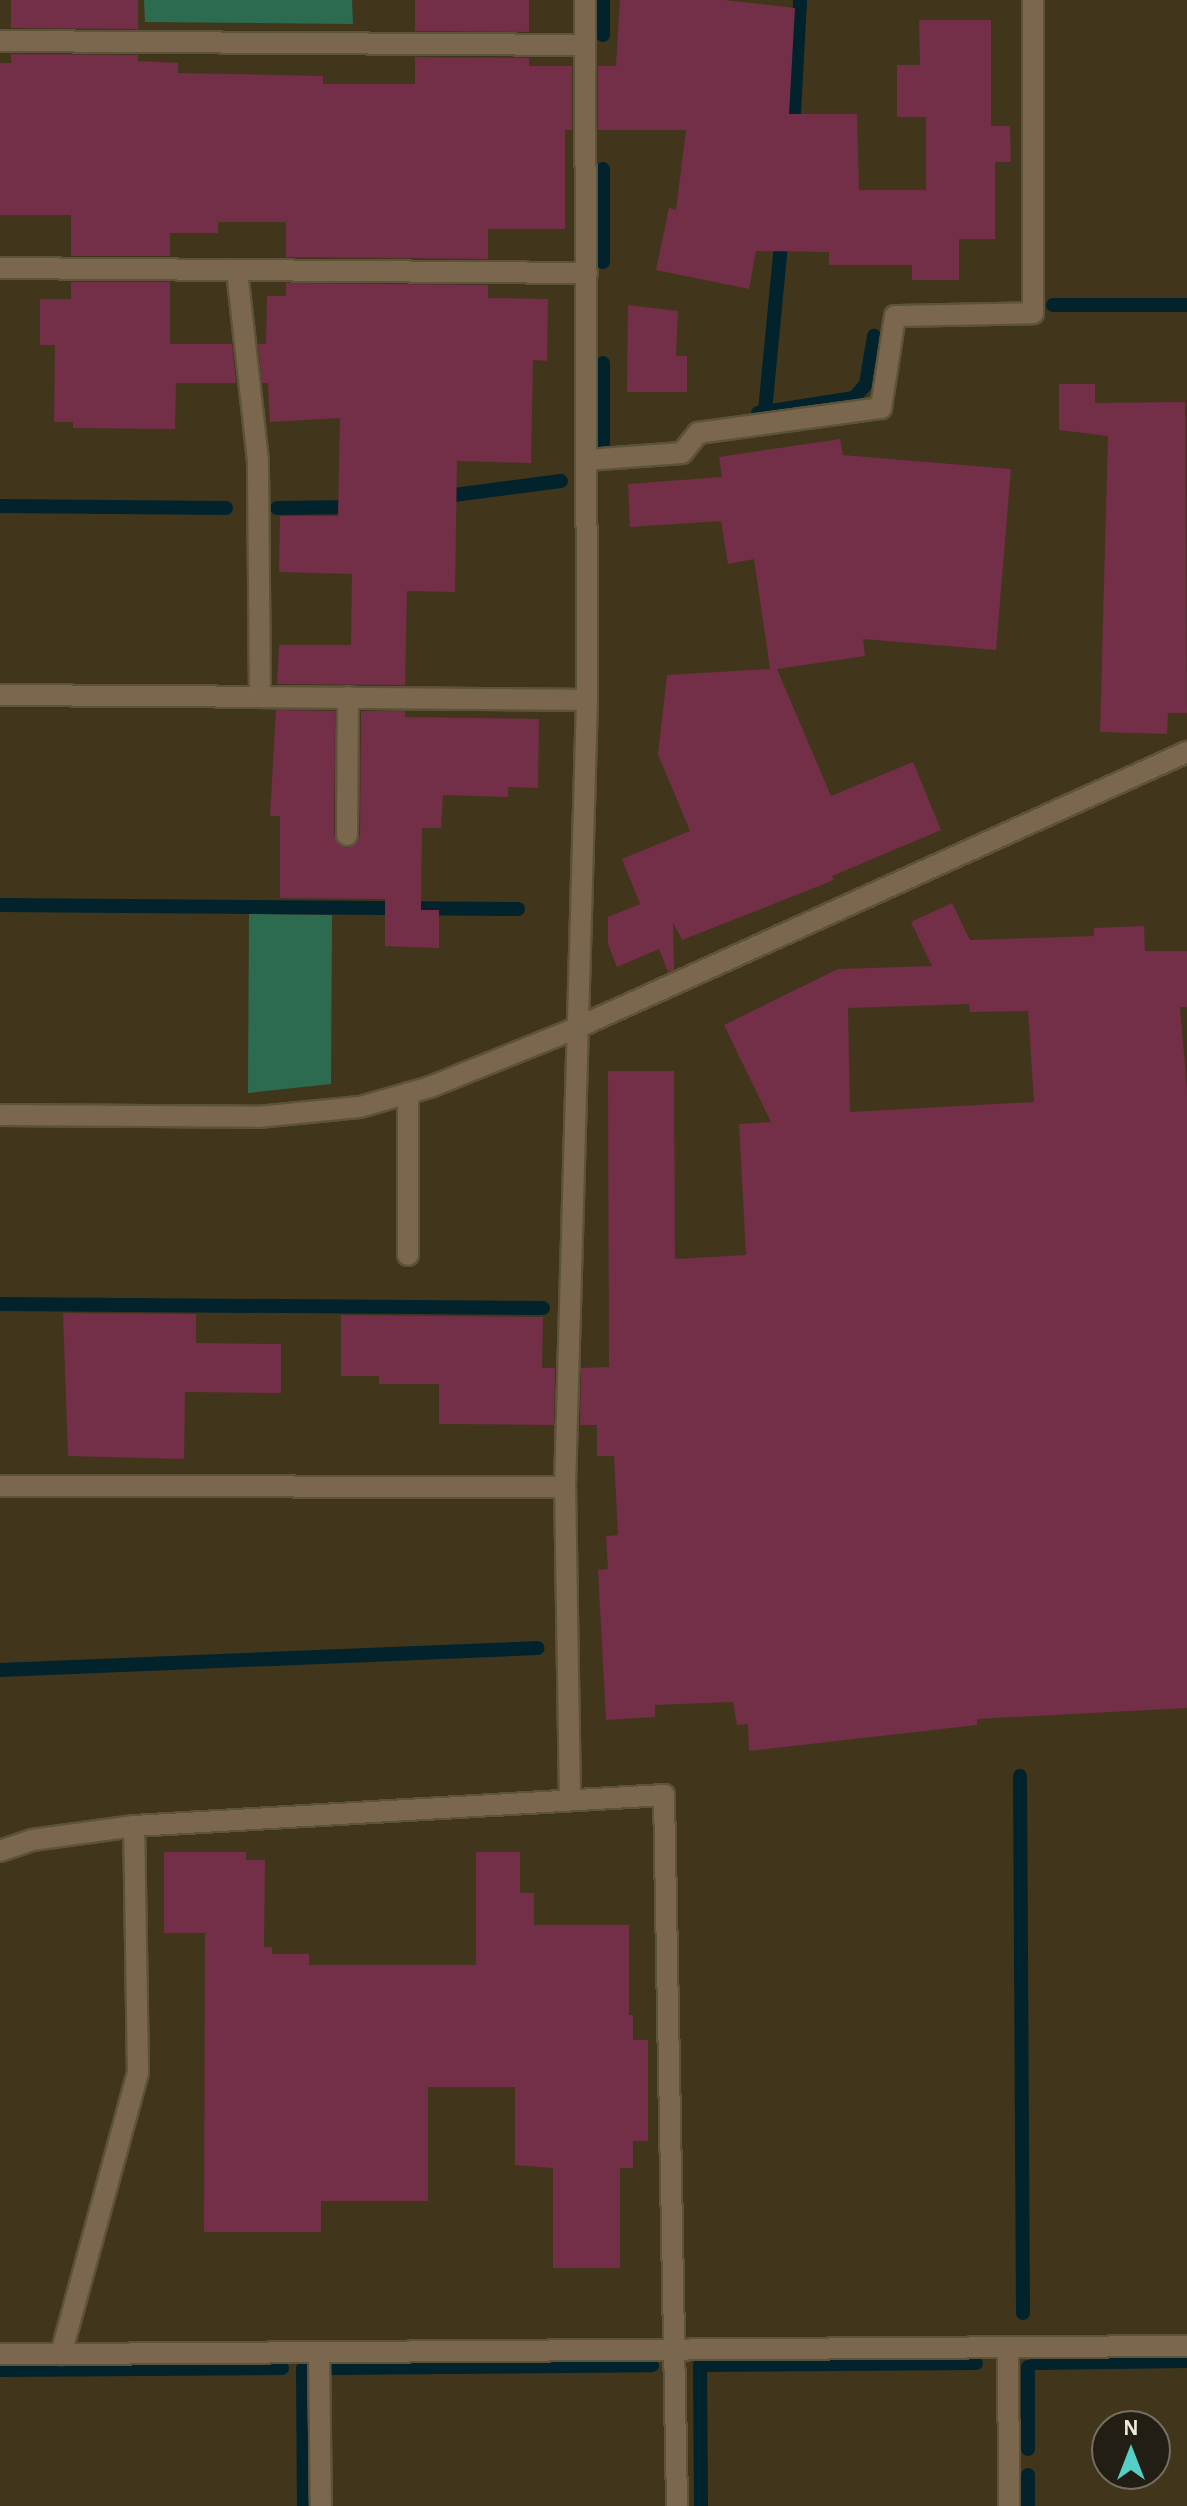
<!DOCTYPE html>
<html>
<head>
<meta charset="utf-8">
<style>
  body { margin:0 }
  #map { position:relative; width:1187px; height:2506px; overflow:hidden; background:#41361c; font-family:"Alegreya Sans",sans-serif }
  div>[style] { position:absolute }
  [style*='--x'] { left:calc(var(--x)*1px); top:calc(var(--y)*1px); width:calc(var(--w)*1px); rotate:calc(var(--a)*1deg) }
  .green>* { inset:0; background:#2d6b51 }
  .stream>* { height:14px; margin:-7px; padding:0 7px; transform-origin:7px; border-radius:7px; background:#02232b }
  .building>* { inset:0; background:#732e48 }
  .roads { filter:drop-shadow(2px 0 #5d523a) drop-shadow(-2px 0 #5d523a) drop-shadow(0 2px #5d523a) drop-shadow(0 -2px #5d523a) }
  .minor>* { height:20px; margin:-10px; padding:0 10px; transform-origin:10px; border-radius:10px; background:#7b674e }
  span { translate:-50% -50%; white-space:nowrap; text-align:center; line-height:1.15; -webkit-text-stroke:8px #231e13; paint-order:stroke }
  .north { position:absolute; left:1091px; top:2410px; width:80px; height:80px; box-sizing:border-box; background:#231e13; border:2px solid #756f62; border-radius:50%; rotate:0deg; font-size:22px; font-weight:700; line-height:32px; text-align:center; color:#efe8d9 }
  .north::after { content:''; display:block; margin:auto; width:28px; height:36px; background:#55cec5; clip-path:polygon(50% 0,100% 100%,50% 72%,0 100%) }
</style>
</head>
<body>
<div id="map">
  <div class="green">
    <i style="clip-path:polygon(144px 0,352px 0,353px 24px,145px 22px)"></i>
    <i style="clip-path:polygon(249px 914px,332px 915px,331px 1084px,248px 1093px)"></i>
  </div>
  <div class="stream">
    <i style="--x:603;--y:0;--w:35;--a:90"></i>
    <i style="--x:793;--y:131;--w:131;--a:-86.9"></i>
    <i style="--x:603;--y:169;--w:93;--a:90"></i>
    <i style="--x:1053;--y:305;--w:134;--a:0"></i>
    <i style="--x:603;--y:363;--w:83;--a:90"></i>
    <i style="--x:765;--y:411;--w:177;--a:-84.5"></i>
    <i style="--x:758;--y:413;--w:97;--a:-8.9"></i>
    <i style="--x:854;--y:398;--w:18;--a:-49"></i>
    <i style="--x:866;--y:384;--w:49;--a:-80.5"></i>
    <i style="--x:439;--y:497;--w:123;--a:-7.5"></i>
    <i style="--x:0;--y:506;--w:226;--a:0.5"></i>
    <i style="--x:277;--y:508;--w:78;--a:-0.7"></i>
    <i style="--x:0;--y:905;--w:518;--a:0.44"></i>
    <i style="--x:0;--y:1304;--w:543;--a:0.42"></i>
    <i style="--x:0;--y:1670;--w:538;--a:-2.34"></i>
    <i style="--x:1020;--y:1776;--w:537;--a:89.68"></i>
    <i style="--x:1036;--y:2363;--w:151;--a:-0.8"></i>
    <i style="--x:1028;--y:2367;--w:82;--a:90"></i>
    <i style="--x:303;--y:2368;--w:138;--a:89.6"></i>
    <i style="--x:331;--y:2368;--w:321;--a:-0.5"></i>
    <i style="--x:0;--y:2370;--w:282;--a:-0.4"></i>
    <i style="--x:1028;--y:2475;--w:31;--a:90"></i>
    <i style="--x:701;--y:2506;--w:141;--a:-90.4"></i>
    <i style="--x:700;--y:2365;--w:276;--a:-0.4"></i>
  </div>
  <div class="building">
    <i style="clip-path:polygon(11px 0,138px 0,138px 29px,11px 28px)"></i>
    <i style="clip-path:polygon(415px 0,529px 0,529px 32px,415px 31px)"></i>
    <i style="clip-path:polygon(620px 0,724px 0,795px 8px,789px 114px,857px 114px,859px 190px,926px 190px,926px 117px,897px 117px,897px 65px,920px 65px,919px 20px,991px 20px,991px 126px,1010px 126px,1011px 162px,995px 162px,995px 239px,959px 239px,959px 280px,912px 280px,912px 265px,829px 265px,829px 252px,756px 251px,749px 289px,656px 270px,669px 208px,676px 210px,686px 130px,598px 130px,598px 66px,616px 66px)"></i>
    <i style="clip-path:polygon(11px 54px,138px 55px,138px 61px,178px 63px,178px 73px,323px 76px,323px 84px,415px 84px,415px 57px,529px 58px,529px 66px,572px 66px,572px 130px,565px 130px,565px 229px,488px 229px,488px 259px,286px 257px,286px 222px,218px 222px,218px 233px,170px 233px,170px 256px,71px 256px,71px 215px,0 215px,0 63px,11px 63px)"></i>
    <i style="clip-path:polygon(71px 282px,170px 282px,170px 344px,232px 344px,236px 383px,176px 383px,175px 429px,73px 428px,73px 422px,54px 422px,55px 345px,40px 345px,40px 299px,71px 299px)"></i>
    <i style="clip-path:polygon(286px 283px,488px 285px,488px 298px,548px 299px,547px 361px,533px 360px,531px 463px,457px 461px,455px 592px,407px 591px,405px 685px,277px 684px,279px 645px,351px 645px,352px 574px,279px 572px,280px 516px,338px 516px,340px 418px,270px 422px,268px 383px,262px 383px,258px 344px,266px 344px,267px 296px,286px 296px)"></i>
    <i style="clip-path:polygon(628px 305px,678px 311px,676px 356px,687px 356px,687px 392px,627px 392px)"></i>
    <i style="clip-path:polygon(1059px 384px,1095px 384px,1095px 403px,1185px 402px,1187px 713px,1168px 713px,1167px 734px,1100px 732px,1108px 436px,1059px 430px)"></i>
    <i style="clip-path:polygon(840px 439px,843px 455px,1011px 469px,996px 650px,863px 639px,865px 656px,777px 669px,831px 796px,913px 762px,941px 830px,832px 876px,834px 880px,682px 940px,673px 922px,674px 970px,668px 972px,659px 949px,617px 967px,608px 944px,608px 917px,640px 904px,622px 859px,690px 831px,658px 754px,667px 675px,770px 669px,754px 559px,728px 564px,721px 521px,630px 527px,628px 484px,722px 477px,719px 457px)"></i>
    <i style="clip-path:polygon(276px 710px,335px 711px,334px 835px,346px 848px,360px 835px,361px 711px,405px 711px,405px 717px,539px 719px,538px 788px,508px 787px,508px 797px,443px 795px,441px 828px,422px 828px,421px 910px,439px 910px,439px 948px,385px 946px,385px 899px,280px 898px,280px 816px,270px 816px)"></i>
    <i style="clip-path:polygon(evenodd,952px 903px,970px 940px,1094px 936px,1094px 928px,1144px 926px,1145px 951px,1187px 951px,1187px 1007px,1180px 1007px,1187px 1089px,1187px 1708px,977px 1719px,977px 1725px,749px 1751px,748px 1724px,737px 1725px,733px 1702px,655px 1705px,655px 1717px,606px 1720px,598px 1570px,608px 1569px,606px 1536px,618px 1535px,614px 1456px,597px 1456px,597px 1425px,580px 1425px,581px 1368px,609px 1367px,608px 1071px,674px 1071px,675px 1259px,746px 1255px,739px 1124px,771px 1122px,724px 1025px,838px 969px,932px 966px,911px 922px,952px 903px,969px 1004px,970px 1012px,1028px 1011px,1034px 1102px,850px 1112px,848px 1008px,969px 1004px)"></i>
    <i style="clip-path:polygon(63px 1313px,196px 1314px,196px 1343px,281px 1344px,281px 1393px,185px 1392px,184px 1459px,68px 1456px)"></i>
    <i style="clip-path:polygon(341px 1315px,543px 1317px,542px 1368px,555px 1368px,554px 1425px,439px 1424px,439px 1384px,379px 1384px,379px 1376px,341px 1376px)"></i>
    <i style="clip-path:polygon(164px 1852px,246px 1852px,246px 1860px,265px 1860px,264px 1947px,272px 1947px,272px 1954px,309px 1954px,309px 1965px,476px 1965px,476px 1852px,520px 1852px,520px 1893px,534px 1893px,534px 1925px,629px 1925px,629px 2015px,633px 2015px,633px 2040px,648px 2040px,648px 2141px,633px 2141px,633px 2168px,620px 2168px,620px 2268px,553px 2268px,553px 2168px,515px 2165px,515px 2087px,428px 2087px,428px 2201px,321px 2201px,321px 2232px,204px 2232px,205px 1933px,164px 1933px)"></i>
  </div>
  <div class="roads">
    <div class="minor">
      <i style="--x:0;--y:41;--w:585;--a:0.39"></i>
      <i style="--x:0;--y:268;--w:587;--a:0.49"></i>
      <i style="--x:587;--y:460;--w:95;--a:-4.2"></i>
      <i style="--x:682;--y:453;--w:26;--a:-51"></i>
      <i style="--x:698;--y:433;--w:185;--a:-7.8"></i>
      <i style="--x:881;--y:408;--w:93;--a:-81.3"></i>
      <i style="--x:895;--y:316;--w:138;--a:-1.2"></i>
      <i style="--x:1033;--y:313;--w:313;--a:-90"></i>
      <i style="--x:0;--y:695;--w:260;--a:0.4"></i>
      <i style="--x:260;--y:697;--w:236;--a:-90.5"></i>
      <i style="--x:258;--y:461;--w:192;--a:-96.3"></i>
      <i style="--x:260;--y:697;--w:327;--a:0.5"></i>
      <i style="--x:347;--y:835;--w:138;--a:-89.6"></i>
      <i style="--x:408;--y:1093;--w:162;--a:90"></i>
      <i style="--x:0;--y:1115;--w:258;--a:0.4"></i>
      <i style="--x:258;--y:1117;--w:102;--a:-5.6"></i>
      <i style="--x:360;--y:1107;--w:73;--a:-15.9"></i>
      <i style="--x:430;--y:1087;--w:155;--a:-21.9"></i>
      <i style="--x:574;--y:1029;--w:673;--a:-24.32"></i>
      <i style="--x:0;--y:1486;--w:565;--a:0.1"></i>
      <i style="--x:570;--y:1800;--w:313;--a:-90.9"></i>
      <i style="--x:565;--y:1487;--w:787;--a:-88.4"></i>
      <i style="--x:587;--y:700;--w:700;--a:-90.16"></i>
      <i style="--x:0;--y:1851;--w:34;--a:-19"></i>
      <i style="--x:32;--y:1840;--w:103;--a:-7.8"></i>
      <i style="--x:134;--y:1826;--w:531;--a:-3.35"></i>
      <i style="--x:664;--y:1795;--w:711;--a:88.95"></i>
      <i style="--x:1008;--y:2347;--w:159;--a:89.6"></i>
      <i style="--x:319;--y:2352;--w:154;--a:89.3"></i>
      <i style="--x:0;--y:2354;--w:61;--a:0"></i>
      <i style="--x:61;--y:2354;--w:291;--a:-74.7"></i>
      <i style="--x:138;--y:2073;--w:247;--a:-90.9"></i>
      <i style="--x:61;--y:2354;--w:1126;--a:-0.41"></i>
    </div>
  </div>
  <div class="north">N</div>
</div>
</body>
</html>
